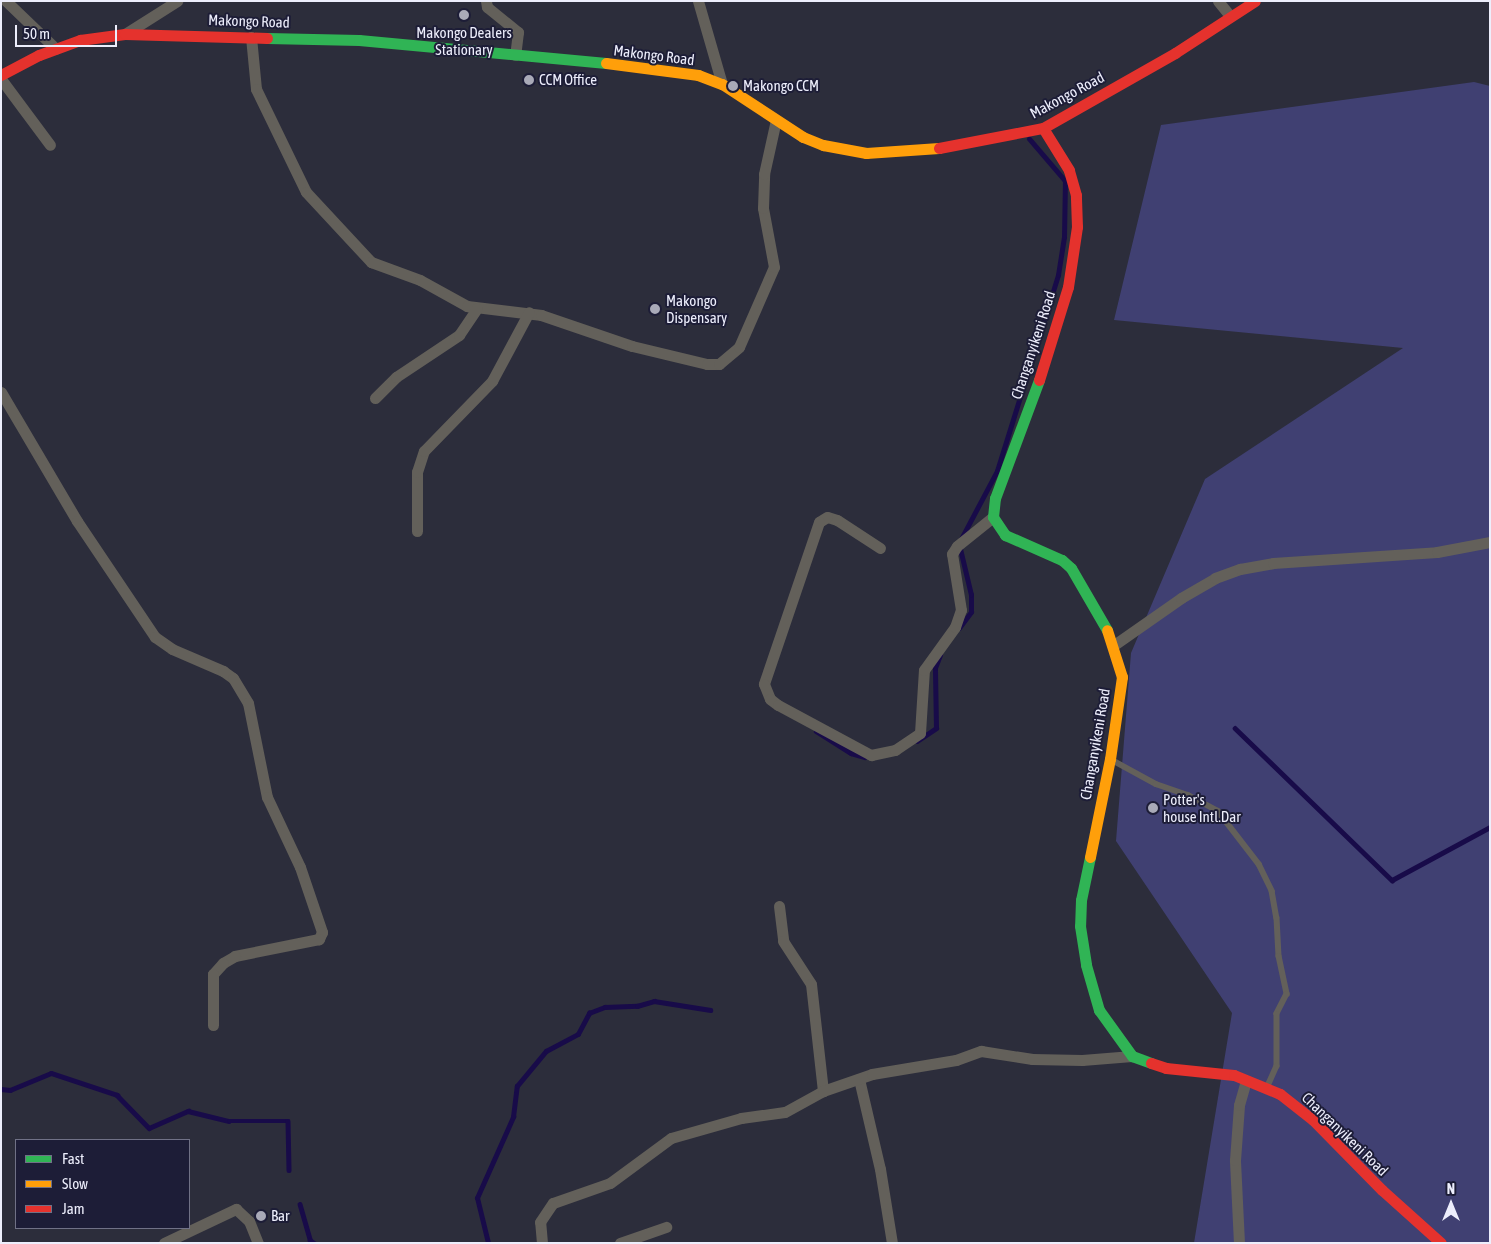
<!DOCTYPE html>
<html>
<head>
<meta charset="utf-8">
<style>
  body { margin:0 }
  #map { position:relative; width:1491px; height:1244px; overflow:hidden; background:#2c2d3b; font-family:"Asap Condensed",sans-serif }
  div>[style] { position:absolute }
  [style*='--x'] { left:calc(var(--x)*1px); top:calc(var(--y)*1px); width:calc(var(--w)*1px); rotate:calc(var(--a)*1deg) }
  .green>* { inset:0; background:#404072 }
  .stream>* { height:4.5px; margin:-2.25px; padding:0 2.25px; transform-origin:2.25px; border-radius:2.25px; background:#180b49 }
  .lane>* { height:5.5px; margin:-2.75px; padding:0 2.75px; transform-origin:2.75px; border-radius:2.75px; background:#63605a }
  .street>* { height:11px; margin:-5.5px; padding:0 5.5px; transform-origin:5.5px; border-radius:5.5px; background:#63605a }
  .fast>* { height:11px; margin:-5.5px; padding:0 5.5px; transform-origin:5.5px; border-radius:5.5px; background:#30b455 }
  .slow>* { height:11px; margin:-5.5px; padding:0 5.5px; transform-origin:5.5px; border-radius:5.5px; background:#ff9f0a }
  .jam>* { height:11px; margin:-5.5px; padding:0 5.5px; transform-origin:5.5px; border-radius:5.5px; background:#e5322d }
  .dots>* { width:14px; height:14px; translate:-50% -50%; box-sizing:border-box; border:2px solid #1d1d37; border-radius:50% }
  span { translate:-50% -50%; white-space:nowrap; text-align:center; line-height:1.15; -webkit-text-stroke:4px #1d1d37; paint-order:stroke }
  .street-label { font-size:15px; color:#edeefc }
  .poi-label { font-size:15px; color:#edeefc }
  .left { translate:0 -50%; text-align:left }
  .frame { position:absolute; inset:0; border:2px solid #edeefc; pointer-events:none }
  .legend { position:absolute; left:15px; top:1139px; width:175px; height:90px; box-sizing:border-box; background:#1d1d37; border:1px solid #707186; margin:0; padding:6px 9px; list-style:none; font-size:15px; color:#edeefc }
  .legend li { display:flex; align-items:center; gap:10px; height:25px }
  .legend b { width:25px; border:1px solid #707186 }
  .north { position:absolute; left:1426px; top:1179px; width:50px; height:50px; -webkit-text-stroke:4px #1d1d37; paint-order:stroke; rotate:0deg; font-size:14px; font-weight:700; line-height:20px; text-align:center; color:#edeefc }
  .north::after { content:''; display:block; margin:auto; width:18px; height:22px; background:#edeefc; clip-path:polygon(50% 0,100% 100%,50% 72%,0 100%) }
  .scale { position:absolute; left:15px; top:25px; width:102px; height:22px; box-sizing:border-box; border:2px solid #edeefc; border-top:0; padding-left:6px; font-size:15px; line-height:18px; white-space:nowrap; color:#edeefc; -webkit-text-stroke:4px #1d1d37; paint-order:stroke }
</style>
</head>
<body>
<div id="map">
  <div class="green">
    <i style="clip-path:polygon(1474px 82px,1490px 86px,1490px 1243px,1194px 1243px,1232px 1013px,1116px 841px,1131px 653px,1205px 479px,1403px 348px,1114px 320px,1161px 125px)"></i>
  </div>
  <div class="stream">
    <i style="--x:961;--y:539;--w:77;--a:-62.1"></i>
    <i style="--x:997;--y:471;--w:205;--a:-72.7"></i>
    <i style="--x:1058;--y:275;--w:38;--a:-81"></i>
    <i style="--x:1064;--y:237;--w:56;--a:-89"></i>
    <i style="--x:1065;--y:181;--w:55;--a:-130.6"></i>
    <i style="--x:959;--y:628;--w:20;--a:-53"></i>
    <i style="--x:971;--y:612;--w:17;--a:-90"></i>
    <i style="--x:971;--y:595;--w:47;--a:-103.4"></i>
    <i style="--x:1235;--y:728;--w:219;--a:44.1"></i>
    <i style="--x:1392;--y:880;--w:111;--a:-28.4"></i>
    <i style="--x:816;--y:731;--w:41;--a:32.2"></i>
    <i style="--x:851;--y:753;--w:14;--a:17"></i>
    <i style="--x:917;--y:741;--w:23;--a:-34"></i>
    <i style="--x:936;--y:728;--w:60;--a:-91"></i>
    <i style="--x:935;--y:668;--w:14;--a:-69"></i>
    <i style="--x:1;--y:1089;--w:9;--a:6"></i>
    <i style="--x:10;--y:1090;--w:44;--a:-22.5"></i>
    <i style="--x:51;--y:1073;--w:70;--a:18.4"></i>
    <i style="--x:117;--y:1095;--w:46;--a:45.9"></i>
    <i style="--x:149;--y:1128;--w:43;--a:-23.6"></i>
    <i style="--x:188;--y:1111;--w:42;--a:13.7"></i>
    <i style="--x:229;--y:1121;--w:59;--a:0"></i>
    <i style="--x:288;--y:1121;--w:49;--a:88.8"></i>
    <i style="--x:300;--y:1204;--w:37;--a:74"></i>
    <i style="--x:310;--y:1240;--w:5;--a:37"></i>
    <i style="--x:488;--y:1243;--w:46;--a:-103.7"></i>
    <i style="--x:477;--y:1198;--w:89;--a:-66"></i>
    <i style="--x:513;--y:1117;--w:31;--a:-83"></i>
    <i style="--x:517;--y:1086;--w:45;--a:-50.4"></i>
    <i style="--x:546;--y:1051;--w:36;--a:-28"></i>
    <i style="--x:578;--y:1034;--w:24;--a:-62"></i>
    <i style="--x:589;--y:1013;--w:17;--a:-21"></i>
    <i style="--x:605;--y:1007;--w:32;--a:-2"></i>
    <i style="--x:637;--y:1006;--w:18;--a:-16"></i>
    <i style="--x:654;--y:1001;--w:57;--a:9.1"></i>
  </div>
  <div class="lane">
    <i style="--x:1112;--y:760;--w:50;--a:28.6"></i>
    <i style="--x:1156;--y:784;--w:34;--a:19"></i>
    <i style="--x:1188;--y:795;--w:34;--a:28"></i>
    <i style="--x:1218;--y:811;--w:67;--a:52.3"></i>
    <i style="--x:1259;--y:864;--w:30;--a:64"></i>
    <i style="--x:1272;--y:891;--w:27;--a:80"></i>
    <i style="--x:1277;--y:918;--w:38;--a:87"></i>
    <i style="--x:1279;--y:956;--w:39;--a:78"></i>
    <i style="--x:1287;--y:994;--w:22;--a:117"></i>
    <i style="--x:1277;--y:1014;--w:52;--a:90"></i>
    <i style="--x:1277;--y:1066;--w:24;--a:114"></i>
  </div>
  <div class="street">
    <i style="--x:6;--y:1;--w:69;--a:43.8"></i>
    <i style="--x:486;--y:1;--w:6;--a:81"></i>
    <i style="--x:487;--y:7;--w:40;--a:39"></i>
    <i style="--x:518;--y:32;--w:23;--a:97"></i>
    <i style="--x:698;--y:1;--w:86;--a:73.9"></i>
    <i style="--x:1218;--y:1;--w:19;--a:51"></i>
    <i style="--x:125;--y:34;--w:62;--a:-32.4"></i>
    <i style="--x:251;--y:37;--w:52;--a:84.5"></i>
    <i style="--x:256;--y:89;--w:114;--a:64.1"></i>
    <i style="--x:306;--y:192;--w:96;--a:47.1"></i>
    <i style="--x:371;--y:262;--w:52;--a:20.2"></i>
    <i style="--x:420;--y:280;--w:54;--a:29"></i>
    <i style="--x:467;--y:306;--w:75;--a:6.9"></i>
    <i style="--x:541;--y:315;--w:96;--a:18.8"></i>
    <i style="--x:632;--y:346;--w:77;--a:13.5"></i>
    <i style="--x:707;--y:364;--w:12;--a:0"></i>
    <i style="--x:719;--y:364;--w:26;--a:-40"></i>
    <i style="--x:739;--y:347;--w:87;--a:-66.4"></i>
    <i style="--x:774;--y:267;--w:60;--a:-100.6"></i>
    <i style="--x:763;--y:208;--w:34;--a:-88"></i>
    <i style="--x:764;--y:174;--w:55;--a:-77.5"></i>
    <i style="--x:1;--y:79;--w:82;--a:53.4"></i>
    <i style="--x:1;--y:392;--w:150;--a:59.5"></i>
    <i style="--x:77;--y:521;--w:140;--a:56.1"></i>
    <i style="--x:155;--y:637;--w:21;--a:35"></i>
    <i style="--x:172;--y:649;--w:56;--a:23.3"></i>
    <i style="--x:223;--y:671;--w:12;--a:35"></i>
    <i style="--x:233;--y:678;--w:29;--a:59"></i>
    <i style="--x:248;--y:703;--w:96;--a:78.6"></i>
    <i style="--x:267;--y:797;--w:77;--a:64.8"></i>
    <i style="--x:300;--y:867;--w:69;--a:71.3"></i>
    <i style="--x:322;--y:932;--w:8;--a:113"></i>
    <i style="--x:319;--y:939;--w:86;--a:168.6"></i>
    <i style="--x:235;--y:956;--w:14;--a:150"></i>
    <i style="--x:223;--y:963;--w:15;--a:132"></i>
    <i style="--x:213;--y:974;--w:51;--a:90"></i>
    <i style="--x:375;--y:398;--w:30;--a:-45"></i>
    <i style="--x:396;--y:377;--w:76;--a:-33.7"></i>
    <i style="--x:459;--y:335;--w:32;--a:-56"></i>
    <i style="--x:417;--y:531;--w:59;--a:-90"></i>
    <i style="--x:417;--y:472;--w:22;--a:-72"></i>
    <i style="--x:424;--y:451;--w:98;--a:-45.8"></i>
    <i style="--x:492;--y:381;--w:78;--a:-61.8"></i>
    <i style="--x:880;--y:548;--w:51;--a:-146.9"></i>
    <i style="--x:837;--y:520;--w:10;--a:-163"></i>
    <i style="--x:827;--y:517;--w:9;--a:148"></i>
    <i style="--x:819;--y:522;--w:171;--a:108.8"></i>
    <i style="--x:764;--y:684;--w:16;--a:68"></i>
    <i style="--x:770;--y:699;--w:10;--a:37"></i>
    <i style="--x:778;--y:705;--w:106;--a:28.3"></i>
    <i style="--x:871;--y:755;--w:25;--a:-12"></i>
    <i style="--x:895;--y:750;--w:30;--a:-34"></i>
    <i style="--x:920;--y:733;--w:63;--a:-86.4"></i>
    <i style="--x:924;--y:670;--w:53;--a:-54.2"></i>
    <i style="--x:955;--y:627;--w:18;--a:-71"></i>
    <i style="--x:961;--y:610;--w:57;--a:-99.1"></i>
    <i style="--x:952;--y:554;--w:9;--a:-58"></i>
    <i style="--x:957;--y:546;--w:46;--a:-38.9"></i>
    <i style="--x:1114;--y:645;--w:82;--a:-35"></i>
    <i style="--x:1181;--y:598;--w:39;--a:-30"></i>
    <i style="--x:1215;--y:578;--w:27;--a:-20"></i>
    <i style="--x:1240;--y:569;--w:34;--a:-10"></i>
    <i style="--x:1273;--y:563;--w:164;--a:-3.8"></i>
    <i style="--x:1437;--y:552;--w:54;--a:-10.7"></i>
    <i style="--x:779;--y:906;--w:35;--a:83"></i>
    <i style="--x:783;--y:941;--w:51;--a:56.9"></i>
    <i style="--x:811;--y:984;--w:108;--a:83.6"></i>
    <i style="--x:859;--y:1079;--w:92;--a:76.9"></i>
    <i style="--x:880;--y:1169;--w:75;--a:80.8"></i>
    <i style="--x:164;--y:1243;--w:80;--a:-25.3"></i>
    <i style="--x:236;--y:1209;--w:18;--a:43"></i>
    <i style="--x:249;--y:1221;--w:24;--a:68"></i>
    <i style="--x:542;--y:1243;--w:21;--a:-95"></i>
    <i style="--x:540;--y:1222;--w:23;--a:-56"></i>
    <i style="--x:553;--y:1203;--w:60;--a:-19.3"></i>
    <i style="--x:610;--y:1183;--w:76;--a:-36.4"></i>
    <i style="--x:671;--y:1138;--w:73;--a:-15.9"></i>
    <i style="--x:741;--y:1118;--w:44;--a:-7.8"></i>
    <i style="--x:785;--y:1112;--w:43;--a:-28.9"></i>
    <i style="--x:823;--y:1091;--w:52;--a:-19.1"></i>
    <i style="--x:872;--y:1074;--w:85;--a:-9.5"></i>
    <i style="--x:956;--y:1060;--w:27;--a:-20"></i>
    <i style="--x:981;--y:1051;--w:52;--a:8.9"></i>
    <i style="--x:1032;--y:1059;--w:50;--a:1.1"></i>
    <i style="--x:1082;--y:1060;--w:50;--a:-4.6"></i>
    <i style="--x:620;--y:1243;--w:49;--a:-19.2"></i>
    <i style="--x:1239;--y:1243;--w:83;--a:-92.8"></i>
    <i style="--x:1235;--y:1160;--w:55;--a:-85.8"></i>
    <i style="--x:1239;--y:1105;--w:25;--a:-74"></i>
  </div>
  <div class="fast">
    <i style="--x:267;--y:38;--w:92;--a:1.2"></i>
    <i style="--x:359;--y:40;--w:248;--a:5.3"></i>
    <i style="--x:1039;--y:380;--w:126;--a:110.4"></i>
    <i style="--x:995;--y:498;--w:19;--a:96"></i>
    <i style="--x:993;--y:517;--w:22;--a:56"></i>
    <i style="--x:1005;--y:535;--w:62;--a:23.7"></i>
    <i style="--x:1062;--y:560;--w:12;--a:42"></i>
    <i style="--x:1071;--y:568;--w:72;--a:59.9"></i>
    <i style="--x:1090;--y:857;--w:44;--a:101.8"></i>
    <i style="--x:1081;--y:900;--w:26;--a:92"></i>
    <i style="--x:1080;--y:926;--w:39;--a:81"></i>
    <i style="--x:1086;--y:965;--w:47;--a:73.9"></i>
    <i style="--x:1099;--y:1010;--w:57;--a:54.3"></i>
    <i style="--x:1132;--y:1056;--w:20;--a:20"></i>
  </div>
  <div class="slow">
    <i style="--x:606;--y:63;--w:93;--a:7.4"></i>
    <i style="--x:698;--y:75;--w:26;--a:21"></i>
    <i style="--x:722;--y:84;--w:97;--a:33.2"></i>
    <i style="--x:803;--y:137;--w:22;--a:22"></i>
    <i style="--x:823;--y:145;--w:44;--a:10.5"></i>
    <i style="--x:866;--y:153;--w:73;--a:-3.9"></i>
    <i style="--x:1090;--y:857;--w:100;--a:-78.5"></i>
    <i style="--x:1110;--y:759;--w:83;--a:-81.7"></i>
    <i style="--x:1122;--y:677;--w:49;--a:-107.7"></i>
  </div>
  <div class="jam">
    <i style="--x:1;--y:75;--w:43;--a:-27.8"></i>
    <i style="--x:39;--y:55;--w:44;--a:-20.1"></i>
    <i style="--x:80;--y:40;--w:45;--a:-7.6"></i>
    <i style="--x:125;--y:34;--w:142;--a:1.6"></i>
    <i style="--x:939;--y:148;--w:106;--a:-10.9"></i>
    <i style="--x:1043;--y:128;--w:152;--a:-29.6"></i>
    <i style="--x:1175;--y:53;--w:95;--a:-33"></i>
    <i style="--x:1039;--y:380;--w:97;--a:-72.7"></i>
    <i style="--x:1068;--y:287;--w:61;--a:-81.5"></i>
    <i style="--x:1077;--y:227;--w:32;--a:-92"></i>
    <i style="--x:1076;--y:195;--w:26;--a:-106"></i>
    <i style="--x:1069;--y:170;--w:49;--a:-121.8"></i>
    <i style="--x:1151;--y:1063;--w:16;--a:18"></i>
    <i style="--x:1166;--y:1068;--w:68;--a:5.9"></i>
    <i style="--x:1234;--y:1075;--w:50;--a:22.4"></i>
    <i style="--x:1280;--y:1094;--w:42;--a:38.2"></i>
    <i style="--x:1313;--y:1120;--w:98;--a:45.4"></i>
    <i style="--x:1382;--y:1190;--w:79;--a:41.9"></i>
  </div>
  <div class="dots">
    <i style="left:464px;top:15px;background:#a9aab8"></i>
    <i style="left:529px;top:80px;background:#a9aab8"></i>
    <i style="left:733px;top:86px;background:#a9aab8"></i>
    <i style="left:655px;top:309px;background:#a9aab8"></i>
    <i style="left:1153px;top:808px;background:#a9aab8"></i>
    <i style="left:261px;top:1216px;background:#a9aab8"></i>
  </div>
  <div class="street-label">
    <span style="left:249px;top:21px;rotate:2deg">Makongo Road</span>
    <span style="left:654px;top:55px;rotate:7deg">Makongo Road</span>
    <span style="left:1067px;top:95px;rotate:-28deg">Makongo Road</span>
    <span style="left:1033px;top:345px;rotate:-72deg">Changanyikeni Road</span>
    <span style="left:1095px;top:744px;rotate:-80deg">Changanyikeni Road</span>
    <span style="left:1345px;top:1134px;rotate:44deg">Changanyikeni Road</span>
  </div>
  <div class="poi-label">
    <span style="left:464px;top:41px">Makongo Dealers<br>Stationary</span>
    <span class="left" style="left:539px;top:80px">CCM Office</span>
    <span class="left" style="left:743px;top:86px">Makongo CCM</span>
    <span class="left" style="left:666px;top:309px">Makongo<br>Dispensary</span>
    <span class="left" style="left:1163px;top:808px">Potter's<br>house Intl.Dar</span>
    <span class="left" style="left:271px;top:1216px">Bar</span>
  </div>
  <div class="frame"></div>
  <ul class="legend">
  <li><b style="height:6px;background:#30b455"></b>Fast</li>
  <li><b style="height:6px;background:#ff9f0a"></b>Slow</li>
  <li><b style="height:6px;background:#e5322d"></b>Jam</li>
  </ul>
  <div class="north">N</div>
  <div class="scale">50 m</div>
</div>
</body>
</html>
